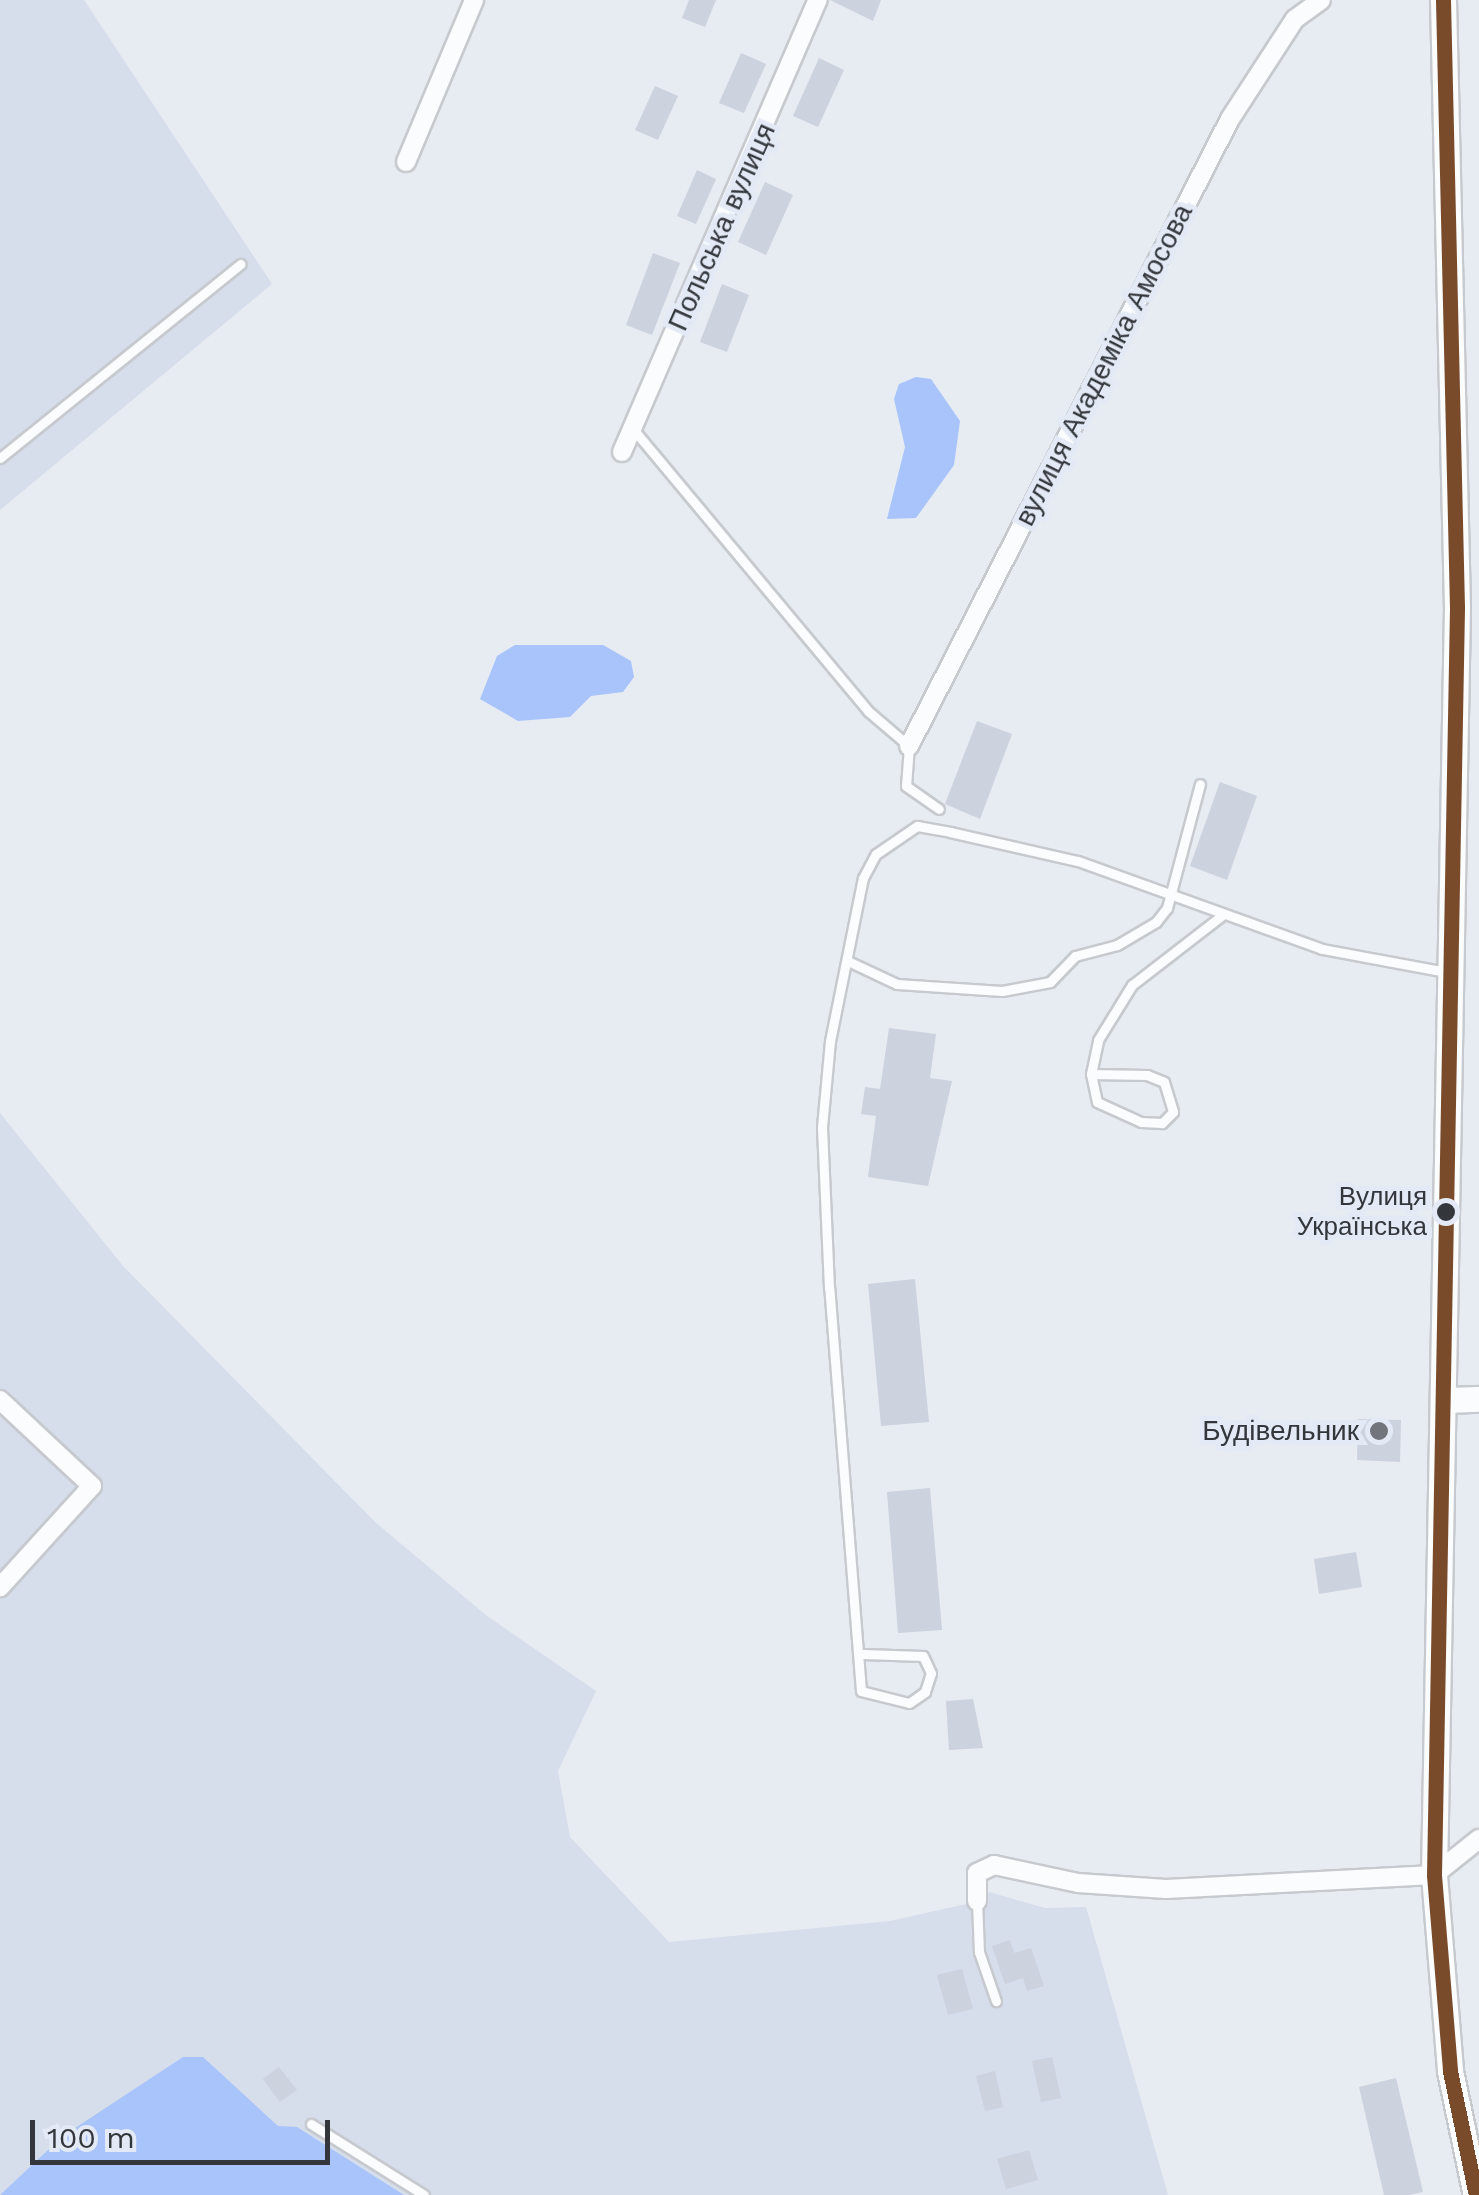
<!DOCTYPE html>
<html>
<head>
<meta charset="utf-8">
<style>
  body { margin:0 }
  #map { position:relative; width:1479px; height:2195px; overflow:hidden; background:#e7ebf2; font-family:"Work Sans",sans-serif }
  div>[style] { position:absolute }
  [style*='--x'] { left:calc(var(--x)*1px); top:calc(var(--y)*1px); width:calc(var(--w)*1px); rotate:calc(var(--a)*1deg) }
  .built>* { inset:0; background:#d6ddeb }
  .water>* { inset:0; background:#a8c4fb }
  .building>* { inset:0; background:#ccd2de }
  .roads { filter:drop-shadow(2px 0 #c6c9ce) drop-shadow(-2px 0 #c6c9ce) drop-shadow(0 2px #c6c9ce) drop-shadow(0 -2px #c6c9ce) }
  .lane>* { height:9px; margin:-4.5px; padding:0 4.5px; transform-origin:4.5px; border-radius:4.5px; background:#fbfcfd }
  .street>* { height:18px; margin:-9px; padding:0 9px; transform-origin:9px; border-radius:9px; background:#fbfcfd }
  .secondary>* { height:25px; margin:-12.5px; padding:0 12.5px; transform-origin:12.5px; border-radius:12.5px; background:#fbfcfd }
  .bus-1>* { height:15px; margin:-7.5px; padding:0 7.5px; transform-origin:7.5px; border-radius:7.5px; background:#7a4b2a }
  .dots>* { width:28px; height:28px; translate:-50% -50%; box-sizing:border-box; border:5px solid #e3eaf6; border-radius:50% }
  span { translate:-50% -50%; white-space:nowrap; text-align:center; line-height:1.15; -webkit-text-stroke:10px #e3eaf6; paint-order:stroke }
  .bus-label { font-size:26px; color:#33363b }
  .right { translate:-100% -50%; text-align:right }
  .street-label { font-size:28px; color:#33363b }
  .poi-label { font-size:28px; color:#33363b }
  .scale { position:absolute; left:30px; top:2120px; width:300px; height:45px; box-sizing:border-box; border:5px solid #33363b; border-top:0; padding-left:12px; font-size:30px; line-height:35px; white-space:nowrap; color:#33363b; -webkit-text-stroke:8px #e3eaf6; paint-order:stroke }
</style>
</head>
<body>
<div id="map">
  <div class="built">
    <i style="clip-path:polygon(0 0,84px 0,272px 284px,0 510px)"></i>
    <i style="clip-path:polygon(0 1113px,123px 1266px,375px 1522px,487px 1616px,596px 1691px,558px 1771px,570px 1837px,669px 1942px,890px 1921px,984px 1900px,989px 1892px,1045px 1908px,1086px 1907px,1168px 2195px,0 2195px)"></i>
  </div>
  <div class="water">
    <i style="clip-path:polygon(916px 377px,931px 379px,960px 421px,954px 465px,916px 518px,887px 519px,905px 447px,894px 399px,899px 384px)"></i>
    <i style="clip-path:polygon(515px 645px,603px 645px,631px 661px,634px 677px,623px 692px,591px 696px,570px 717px,518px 721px,480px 699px,497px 656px)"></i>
    <i style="clip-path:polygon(183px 2057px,203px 2057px,278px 2126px,297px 2127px,404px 2195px,0 2195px,63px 2136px)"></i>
  </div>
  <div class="building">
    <i style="clip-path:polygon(689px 0,716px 0,705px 27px,682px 18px)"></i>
    <i style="clip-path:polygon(830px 0,881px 0,873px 21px)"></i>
    <i style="clip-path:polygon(741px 53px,766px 64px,744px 113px,719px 103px)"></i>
    <i style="clip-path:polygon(819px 58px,844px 70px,818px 127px,793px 116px)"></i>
    <i style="clip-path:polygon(655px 86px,678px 96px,658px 140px,635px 130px)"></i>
    <i style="clip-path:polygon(697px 170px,716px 179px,696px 224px,677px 216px)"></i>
    <i style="clip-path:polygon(765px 182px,793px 195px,766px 255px,738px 242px)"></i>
    <i style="clip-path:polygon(653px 253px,680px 263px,652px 335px,626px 325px)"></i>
    <i style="clip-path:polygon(722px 284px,749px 295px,727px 352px,700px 342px)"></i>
    <i style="clip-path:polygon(977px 721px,1012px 734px,980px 819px,945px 804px)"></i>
    <i style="clip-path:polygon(1220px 782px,1257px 796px,1227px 880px,1190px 866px)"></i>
    <i style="clip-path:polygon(889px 1028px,936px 1034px,930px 1078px,952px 1081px,928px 1186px,868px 1177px,876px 1116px,861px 1114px,865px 1087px,880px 1089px)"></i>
    <i style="clip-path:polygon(915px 1279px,929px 1422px,881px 1426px,868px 1284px)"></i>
    <i style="clip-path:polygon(1358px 1419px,1401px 1420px,1400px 1462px,1357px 1460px)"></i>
    <i style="clip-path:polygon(930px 1488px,942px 1630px,898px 1633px,887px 1492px)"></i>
    <i style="clip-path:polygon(1356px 1552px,1362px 1587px,1319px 1594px,1314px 1559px)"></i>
    <i style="clip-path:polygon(973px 1699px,983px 1748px,949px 1750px,946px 1701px)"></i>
    <i style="clip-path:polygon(1010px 1940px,1014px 1953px,1031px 1948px,1044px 1986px,1027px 1991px,1023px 1978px,1005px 1984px,992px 1946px)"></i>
    <i style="clip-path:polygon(962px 1969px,973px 2009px,948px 2015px,937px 1975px)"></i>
    <i style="clip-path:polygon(1052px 2057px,1061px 2098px,1041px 2102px,1032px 2061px)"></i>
    <i style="clip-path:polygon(279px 2067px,297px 2090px,280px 2102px,263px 2079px)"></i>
    <i style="clip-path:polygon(995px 2071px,1003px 2107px,985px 2111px,976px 2076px)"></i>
    <i style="clip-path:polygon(1396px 2078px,1423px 2192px,1409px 2195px,1384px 2195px,1359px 2087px)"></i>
    <i style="clip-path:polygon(1029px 2150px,1038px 2180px,1006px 2189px,997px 2159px)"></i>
  </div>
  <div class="roads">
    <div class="lane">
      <i style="--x:634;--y:430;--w:366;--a:50.2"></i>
      <i style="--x:868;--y:711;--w:54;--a:40.5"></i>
      <i style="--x:909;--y:746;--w:40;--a:94.3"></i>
      <i style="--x:906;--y:786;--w:40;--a:34.9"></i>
      <i style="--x:0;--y:458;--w:309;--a:-38.9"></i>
      <i style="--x:850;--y:962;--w:52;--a:25.1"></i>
      <i style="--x:897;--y:984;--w:105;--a:3.8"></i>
      <i style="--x:1002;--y:991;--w:49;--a:-10.6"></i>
      <i style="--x:1050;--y:982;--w:36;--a:-46"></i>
      <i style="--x:1075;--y:956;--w:43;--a:-14.7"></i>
      <i style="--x:1117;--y:945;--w:45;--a:-30.5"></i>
      <i style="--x:1156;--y:922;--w:18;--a:-52"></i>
      <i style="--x:1167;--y:908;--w:128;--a:-75.1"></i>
      <i style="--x:1091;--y:1074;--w:56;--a:1"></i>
      <i style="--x:1147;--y:1075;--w:18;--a:22"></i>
      <i style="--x:1164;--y:1082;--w:31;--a:73"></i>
      <i style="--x:1173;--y:1112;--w:16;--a:135"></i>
      <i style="--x:1162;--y:1123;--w:21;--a:-177"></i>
      <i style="--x:1141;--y:1122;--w:48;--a:-155.6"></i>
      <i style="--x:1097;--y:1102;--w:29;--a:-102"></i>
      <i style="--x:1091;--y:1074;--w:35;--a:-78"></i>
      <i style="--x:1098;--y:1040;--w:65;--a:-58.3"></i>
      <i style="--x:1132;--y:985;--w:116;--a:-37.7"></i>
      <i style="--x:863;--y:1654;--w:60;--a:1.9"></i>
      <i style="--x:923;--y:1656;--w:19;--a:65"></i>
      <i style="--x:931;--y:1673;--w:20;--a:108"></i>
      <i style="--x:925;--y:1692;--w:19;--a:145"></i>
      <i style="--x:909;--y:1703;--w:49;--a:-166"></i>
      <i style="--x:861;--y:1691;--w:404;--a:-94.5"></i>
      <i style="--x:829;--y:1288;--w:161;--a:-92.5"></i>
      <i style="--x:822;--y:1127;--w:86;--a:-84.7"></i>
      <i style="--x:830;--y:1041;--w:166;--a:-78.6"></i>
      <i style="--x:863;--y:878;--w:27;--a:-62"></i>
      <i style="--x:876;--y:854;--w:50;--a:-34.3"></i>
      <i style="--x:917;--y:826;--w:34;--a:10"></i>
      <i style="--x:950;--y:832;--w:131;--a:12.8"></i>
      <i style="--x:1078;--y:861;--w:259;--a:19.8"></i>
      <i style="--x:1322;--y:949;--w:126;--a:10.5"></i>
      <i style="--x:977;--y:1901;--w:51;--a:87.8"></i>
      <i style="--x:979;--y:1952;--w:52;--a:70.9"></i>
      <i style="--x:311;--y:2124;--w:133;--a:32.1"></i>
    </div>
    <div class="street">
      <i style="--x:406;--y:162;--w:176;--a:-67.2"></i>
      <i style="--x:622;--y:452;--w:493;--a:-66.6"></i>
      <i style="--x:909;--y:746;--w:704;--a:-62.89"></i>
      <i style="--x:1230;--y:119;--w:119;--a:-57"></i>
      <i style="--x:1295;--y:19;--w:32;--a:-36"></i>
      <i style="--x:0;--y:1400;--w:126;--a:43.1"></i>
      <i style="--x:92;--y:1486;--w:137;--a:132.3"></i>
      <i style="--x:977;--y:1901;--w:28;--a:-90"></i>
      <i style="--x:977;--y:1873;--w:19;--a:-25"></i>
      <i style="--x:994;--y:1865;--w:86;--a:12.1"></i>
      <i style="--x:1078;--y:1883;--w:88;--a:3.9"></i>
      <i style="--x:1166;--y:1889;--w:268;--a:-3"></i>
      <i style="--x:1434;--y:1875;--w:58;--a:-38.7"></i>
    </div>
    <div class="secondary">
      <i style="--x:1443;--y:0;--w:608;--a:88.68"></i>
      <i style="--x:1457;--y:608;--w:1267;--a:91.04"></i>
      <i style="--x:1434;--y:1875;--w:197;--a:85.3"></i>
      <i style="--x:1450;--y:2071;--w:127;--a:78.2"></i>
      <i style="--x:1445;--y:1400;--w:34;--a:-2"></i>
    </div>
  </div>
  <div class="bus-1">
    <i style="--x:1443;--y:0;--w:608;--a:88.68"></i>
    <i style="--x:1457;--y:608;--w:1267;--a:91.04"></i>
    <i style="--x:1434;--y:1875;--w:197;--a:85.3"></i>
    <i style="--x:1450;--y:2071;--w:127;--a:78.2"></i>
  </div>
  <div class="dots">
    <i style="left:1446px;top:1212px;background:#33363b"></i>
    <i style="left:1379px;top:1431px;background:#72757b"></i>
  </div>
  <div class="bus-label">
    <span class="right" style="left:1427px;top:1212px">Вулиця<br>Українська</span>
  </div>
  <div class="street-label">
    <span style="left:722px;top:227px;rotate:-66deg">Польська вулиця</span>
    <span style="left:1104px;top:365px;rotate:-63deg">вулиця Академіка Амосова</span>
  </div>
  <div class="poi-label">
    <span class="right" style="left:1359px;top:1431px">Будівельник</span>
  </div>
  <div class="scale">100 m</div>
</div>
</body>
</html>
